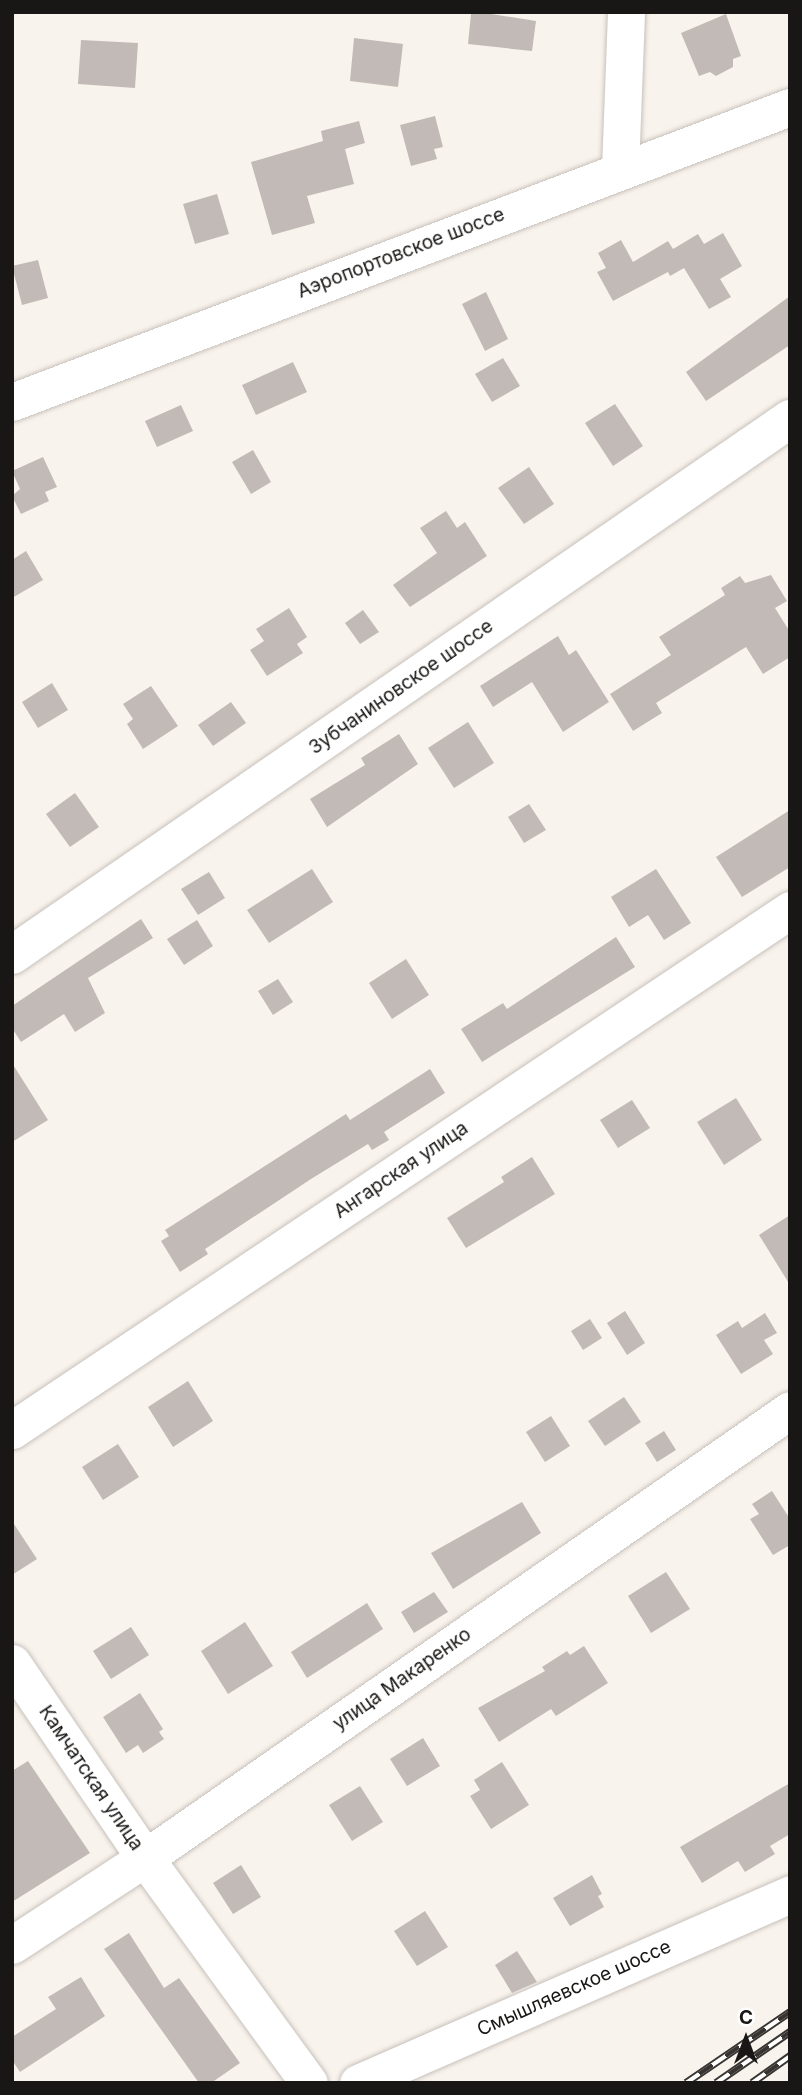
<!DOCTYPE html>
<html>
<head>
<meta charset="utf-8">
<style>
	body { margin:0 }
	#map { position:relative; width:802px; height:2095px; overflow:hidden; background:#f9f3ed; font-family:Inter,sans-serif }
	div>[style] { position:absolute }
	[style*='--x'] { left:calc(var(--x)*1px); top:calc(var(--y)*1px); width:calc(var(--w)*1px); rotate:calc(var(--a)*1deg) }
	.building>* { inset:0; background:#c2bab6 }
	.roads { filter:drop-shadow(0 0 2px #c7c1bb) drop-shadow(0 0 2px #c7c1bb) }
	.minor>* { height:37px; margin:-18.5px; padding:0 18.5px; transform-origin:18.5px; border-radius:18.5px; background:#fff }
	.major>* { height:38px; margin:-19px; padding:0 19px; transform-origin:19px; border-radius:19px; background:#fff }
	.rail>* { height:8px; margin-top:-4px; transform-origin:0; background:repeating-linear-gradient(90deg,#fff 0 16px,#373432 0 32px); box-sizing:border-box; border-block:2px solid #373432 }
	span { translate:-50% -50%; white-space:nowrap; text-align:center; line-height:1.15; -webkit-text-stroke:7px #fff; paint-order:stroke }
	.street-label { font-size:19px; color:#191715 }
	.frame { position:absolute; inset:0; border:14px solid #191715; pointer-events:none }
	.north { position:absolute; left:711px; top:2004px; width:70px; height:70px; -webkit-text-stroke:5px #fff; paint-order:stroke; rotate:0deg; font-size:19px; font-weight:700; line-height:28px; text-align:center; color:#191715 }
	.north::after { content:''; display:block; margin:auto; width:24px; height:32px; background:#191715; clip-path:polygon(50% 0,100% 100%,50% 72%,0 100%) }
</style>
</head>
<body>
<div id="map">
	<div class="building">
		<div style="clip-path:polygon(479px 12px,536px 21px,532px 51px,468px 44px,471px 14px)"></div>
		<div style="clip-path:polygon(726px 14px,741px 56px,733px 59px,733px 67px,716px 76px,710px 72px,699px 76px,681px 33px)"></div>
		<div style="clip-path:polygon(354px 38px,403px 44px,398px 87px,350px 81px)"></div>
		<div style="clip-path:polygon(81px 40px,138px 43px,135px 88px,78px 84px)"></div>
		<div style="clip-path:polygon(435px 116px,443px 147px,434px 149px,437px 159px,411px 166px,400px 125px)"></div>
		<div style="clip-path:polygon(359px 121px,365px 143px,345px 149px,354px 184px,307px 196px,315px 223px,272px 235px,251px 162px,323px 141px,321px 131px)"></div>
		<div style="clip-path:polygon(217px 194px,229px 234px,195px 244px,183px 204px)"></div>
		<div style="clip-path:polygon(723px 233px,742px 266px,720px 279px,731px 297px,709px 309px,684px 268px,670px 276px,668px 272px,613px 301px,597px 272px,606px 268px,598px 253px,621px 240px,633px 262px,668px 241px,673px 249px,698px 234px,704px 244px)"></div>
		<div style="clip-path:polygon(38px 260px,48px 298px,22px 305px,12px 266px)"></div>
		<div style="clip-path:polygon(486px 292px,508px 339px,485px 351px,462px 304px)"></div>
		<div style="clip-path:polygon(790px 296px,790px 345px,706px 401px,686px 372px)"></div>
		<div style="clip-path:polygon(503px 358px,520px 386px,492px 402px,475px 374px)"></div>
		<div style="clip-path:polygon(293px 362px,307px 392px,256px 415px,242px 385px)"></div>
		<div style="clip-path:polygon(615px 404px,643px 446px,613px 466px,585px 423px)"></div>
		<div style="clip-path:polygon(181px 405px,193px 431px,157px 447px,145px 421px)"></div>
		<div style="clip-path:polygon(253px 450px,271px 482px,251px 494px,232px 462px)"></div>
		<div style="clip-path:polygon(43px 457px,57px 487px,45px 492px,49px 501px,21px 514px,12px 496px,20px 489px,12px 471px)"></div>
		<div style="clip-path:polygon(529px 467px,554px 504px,524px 524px,498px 488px)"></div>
		<div style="clip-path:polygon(446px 511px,457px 528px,465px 522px,487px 556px,410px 607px,393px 585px,437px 553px,420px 528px)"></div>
		<div style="clip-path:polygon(26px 551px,43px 580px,12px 598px,12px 560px)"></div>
		<div style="clip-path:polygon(771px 575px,787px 601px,775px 608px,790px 632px,790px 657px,763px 674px,746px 647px,656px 703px,662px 713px,633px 731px,610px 694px,671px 655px,659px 637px,725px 595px,721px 588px,740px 576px,745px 583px)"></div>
		<div style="clip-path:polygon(289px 608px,307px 637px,297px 644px,303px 653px,267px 676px,250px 650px,264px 641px,256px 629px)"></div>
		<div style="clip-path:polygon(363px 610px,379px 632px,360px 644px,345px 623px)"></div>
		<div style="clip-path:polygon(558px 636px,569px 655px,576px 650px,609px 702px,563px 732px,532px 682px,493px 707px,480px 686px)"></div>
		<div style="clip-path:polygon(52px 683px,68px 710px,38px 728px,22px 702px)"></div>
		<div style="clip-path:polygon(151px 686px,178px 726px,143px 749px,127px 724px,133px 719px,123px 704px)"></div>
		<div style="clip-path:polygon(231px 702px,246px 723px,213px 746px,198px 725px)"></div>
		<div style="clip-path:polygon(468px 722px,494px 763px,454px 788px,428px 748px)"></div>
		<div style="clip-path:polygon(399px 734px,418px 764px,327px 827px,310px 799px,365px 765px,361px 758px)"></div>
		<div style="clip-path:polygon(75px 793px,99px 827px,70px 847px,46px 814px)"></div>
		<div style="clip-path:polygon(529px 804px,546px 830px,524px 843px,508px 817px)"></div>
		<div style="clip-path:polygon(790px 810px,790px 867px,742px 897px,716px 857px)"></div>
		<div style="clip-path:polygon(312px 869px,333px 902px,269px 943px,247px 910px)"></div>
		<div style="clip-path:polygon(656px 869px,691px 923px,664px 940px,648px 915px,629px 927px,611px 897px)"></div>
		<div style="clip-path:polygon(209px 872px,225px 898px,198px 915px,181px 889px)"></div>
		<div style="clip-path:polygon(141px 919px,153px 938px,88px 978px,105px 1013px,75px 1032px,64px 1014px,21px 1042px,12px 1028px,12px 1006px)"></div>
		<div style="clip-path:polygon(197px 920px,213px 946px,184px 965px,167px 939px)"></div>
		<div style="clip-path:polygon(616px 937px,635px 967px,482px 1062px,461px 1029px,503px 1003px,507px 1009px)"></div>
		<div style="clip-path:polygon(406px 959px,429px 995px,392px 1019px,369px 983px)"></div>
		<div style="clip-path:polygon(278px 979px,293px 1002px,273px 1015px,258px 991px)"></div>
		<div style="clip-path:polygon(12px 1063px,48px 1120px,12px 1142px)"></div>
		<div style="clip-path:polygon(430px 1069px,445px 1093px,384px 1132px,389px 1140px,372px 1150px,368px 1144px,311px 1179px,205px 1249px,208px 1254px,180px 1272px,161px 1241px,169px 1236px,165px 1230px,346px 1114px,350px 1120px)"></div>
		<div style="clip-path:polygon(736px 1098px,762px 1140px,724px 1165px,697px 1122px)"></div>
		<div style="clip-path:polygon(632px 1100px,650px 1128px,618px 1148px,600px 1120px)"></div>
		<div style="clip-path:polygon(532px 1157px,555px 1194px,466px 1248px,447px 1218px,504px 1182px,501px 1177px)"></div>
		<div style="clip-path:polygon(790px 1215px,790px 1285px,759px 1235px)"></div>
		<div style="clip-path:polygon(625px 1311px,645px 1343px,627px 1355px,607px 1323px)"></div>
		<div style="clip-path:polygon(765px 1313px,777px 1333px,764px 1340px,773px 1354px,741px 1374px,716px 1335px,738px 1321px,742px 1328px)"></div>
		<div style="clip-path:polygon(590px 1319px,602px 1338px,583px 1350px,571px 1331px)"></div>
		<div style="clip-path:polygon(188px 1381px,213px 1421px,173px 1447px,148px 1407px)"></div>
		<div style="clip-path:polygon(624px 1397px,641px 1422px,605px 1446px,588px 1421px)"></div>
		<div style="clip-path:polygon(551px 1416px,570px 1446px,545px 1462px,526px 1432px)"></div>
		<div style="clip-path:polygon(664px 1431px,676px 1450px,657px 1462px,645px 1443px)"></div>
		<div style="clip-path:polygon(118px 1444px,139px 1477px,103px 1500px,82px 1467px)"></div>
		<div style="clip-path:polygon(772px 1491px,790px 1519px,790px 1545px,773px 1555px,750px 1519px,759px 1514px,752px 1504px)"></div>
		<div style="clip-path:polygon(522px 1502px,541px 1533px,453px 1589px,431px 1553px)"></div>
		<div style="clip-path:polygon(12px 1521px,37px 1559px,12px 1575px)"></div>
		<div style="clip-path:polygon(666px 1572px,690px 1609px,651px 1633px,628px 1596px)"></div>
		<div style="clip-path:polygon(434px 1592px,448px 1612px,414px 1633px,401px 1612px)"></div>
		<div style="clip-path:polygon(367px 1603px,383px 1629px,307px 1678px,291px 1652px)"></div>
		<div style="clip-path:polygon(245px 1622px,273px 1666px,228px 1694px,201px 1651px)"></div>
		<div style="clip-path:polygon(131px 1627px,149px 1655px,111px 1679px,93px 1651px)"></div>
		<div style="clip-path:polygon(584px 1646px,608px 1683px,556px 1716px,551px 1709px,499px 1742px,478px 1708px,545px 1671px,542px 1667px,567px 1651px,570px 1655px)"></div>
		<div style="clip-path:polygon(140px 1693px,163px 1729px,159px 1732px,164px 1739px,143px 1753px,138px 1745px,126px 1753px,103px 1717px)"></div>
		<div style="clip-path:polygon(423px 1738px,440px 1766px,407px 1786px,390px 1759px)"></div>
		<div style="clip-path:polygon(28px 1761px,90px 1853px,12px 1902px,12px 1771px)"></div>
		<div style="clip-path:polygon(502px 1762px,529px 1805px,491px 1829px,470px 1796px,480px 1790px,474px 1780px)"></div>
		<div style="clip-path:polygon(790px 1783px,790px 1834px,770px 1846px,775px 1854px,745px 1872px,738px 1861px,702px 1883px,680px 1847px)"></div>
		<div style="clip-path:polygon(360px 1786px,383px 1822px,352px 1841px,329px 1805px)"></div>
		<div style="clip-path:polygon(241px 1865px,261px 1897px,233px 1914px,213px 1883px)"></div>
		<div style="clip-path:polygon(592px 1875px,602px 1894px,598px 1896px,604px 1907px,570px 1926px,553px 1898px)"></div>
		<div style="clip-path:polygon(425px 1911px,448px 1947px,417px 1966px,394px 1931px)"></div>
		<div style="clip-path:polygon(129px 1933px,164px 1988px,179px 1978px,240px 2063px,211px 2083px,199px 2083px,104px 1949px)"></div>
		<div style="clip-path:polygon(517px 1951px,537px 1982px,512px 1993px,495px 1965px)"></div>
		<div style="clip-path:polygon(81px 1977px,105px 2016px,20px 2072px,12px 2060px,12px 2037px,56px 2009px,48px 1997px)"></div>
	</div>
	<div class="roads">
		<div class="minor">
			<div style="--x:620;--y:169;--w:157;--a:-87.8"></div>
			<div style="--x:12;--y:402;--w:832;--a:-20.77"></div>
			<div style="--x:12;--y:1430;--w:936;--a:-33.76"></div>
			<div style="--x:12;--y:1663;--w:236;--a:55.7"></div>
			<div style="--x:145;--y:1858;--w:278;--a:53.9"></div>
			<div style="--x:12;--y:1945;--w:159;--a:-33.2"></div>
			<div style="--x:145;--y:1858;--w:785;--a:-34.78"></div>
			<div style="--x:358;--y:2083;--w:472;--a:-23.6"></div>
		</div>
		<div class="major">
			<div style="--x:12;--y:955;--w:945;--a:-34.56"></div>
		</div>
	</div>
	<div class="rail">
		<div style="--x:686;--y:2083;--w:126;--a:-34.3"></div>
		<div style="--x:716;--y:2083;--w:90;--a:-34.6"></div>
		<div style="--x:752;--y:2083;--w:47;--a:-35.4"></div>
	</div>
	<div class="street-label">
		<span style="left:401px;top:253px;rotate:-21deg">Аэропортовское шоссе</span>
		<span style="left:401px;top:687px;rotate:-35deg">Зубчаниновское шоссе</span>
		<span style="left:401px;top:1170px;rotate:-34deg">Ангарская улица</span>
		<span style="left:402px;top:1679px;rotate:-35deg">улица Макаренко</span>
		<span style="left:91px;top:1778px;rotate:56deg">Камчатская улица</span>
		<span style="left:574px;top:1988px;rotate:-24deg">Смышляевское шоссе</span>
	</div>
	<div class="frame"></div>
	<div class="north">С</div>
</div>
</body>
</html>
